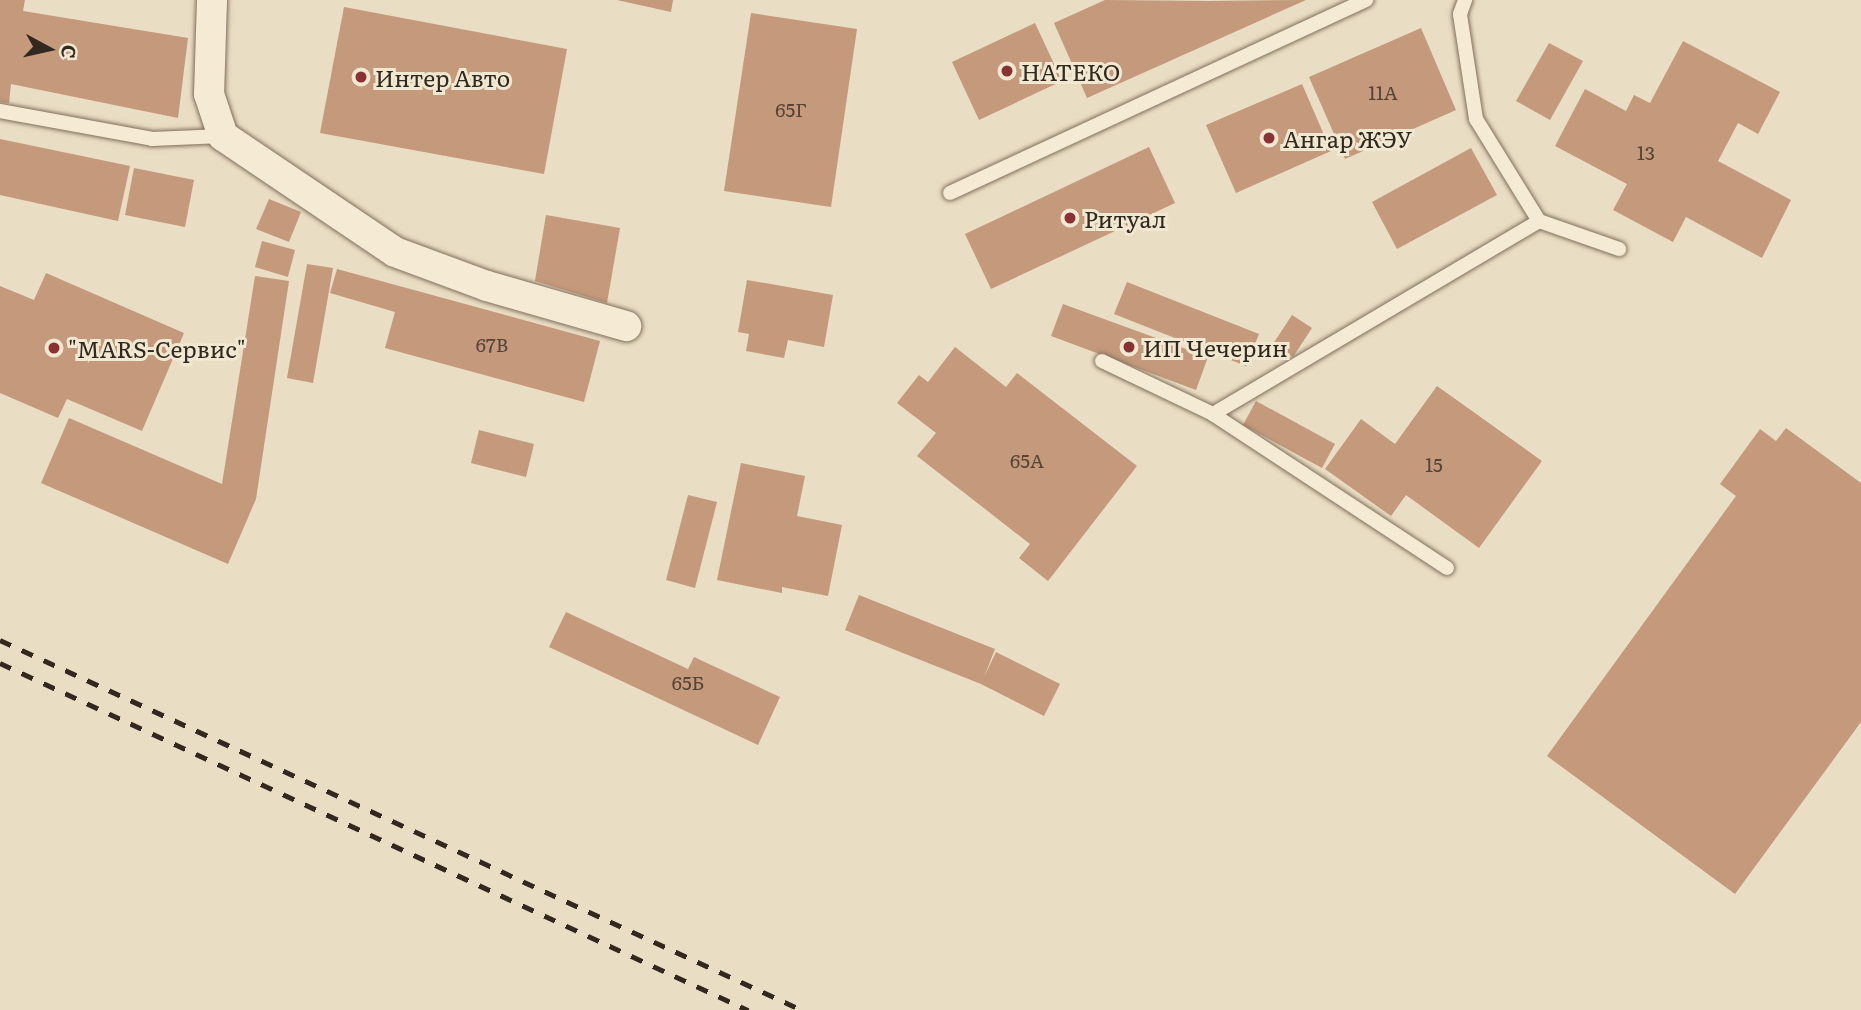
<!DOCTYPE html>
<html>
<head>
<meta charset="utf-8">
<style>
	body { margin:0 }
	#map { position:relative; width:1861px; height:1010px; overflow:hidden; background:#e9ddc3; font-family:Literata,serif }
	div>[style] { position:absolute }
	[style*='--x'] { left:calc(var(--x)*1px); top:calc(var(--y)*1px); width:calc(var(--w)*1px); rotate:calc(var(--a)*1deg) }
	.building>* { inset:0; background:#c4997c }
	.roads { filter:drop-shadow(0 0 2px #816f5c) drop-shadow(0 0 2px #816f5c) }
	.service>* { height:14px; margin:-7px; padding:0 7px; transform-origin:7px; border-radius:7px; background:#f5ebd5 }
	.minor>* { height:30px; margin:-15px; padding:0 15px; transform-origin:15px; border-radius:15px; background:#f5ebd5 }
	.rail>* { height:5px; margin-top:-2.5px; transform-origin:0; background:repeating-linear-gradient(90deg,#33281e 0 12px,transparent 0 24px) }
	.dots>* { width:19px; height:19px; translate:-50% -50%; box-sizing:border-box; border:4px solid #f1e8d2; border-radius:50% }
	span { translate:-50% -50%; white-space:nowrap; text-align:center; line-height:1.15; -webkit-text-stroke:6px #f1e8d2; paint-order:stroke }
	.number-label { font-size:19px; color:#574436 }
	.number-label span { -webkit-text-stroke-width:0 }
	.poi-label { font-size:23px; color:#33281e }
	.left { translate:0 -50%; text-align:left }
	.north { position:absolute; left:14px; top:14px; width:70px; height:70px; -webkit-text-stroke:5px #f1e8d2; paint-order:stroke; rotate:98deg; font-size:19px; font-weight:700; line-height:28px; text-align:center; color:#33281e }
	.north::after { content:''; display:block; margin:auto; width:24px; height:32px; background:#33281e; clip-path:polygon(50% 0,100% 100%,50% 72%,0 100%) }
</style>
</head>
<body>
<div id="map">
	<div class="building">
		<div style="clip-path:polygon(0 0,25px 0,23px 11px,188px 38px,178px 118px,11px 84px,9px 103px,0 102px)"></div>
		<div style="clip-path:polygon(617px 0,673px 0,671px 12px)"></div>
		<div style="clip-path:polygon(1105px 0,1208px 1px,1306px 0,1087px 98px,1054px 23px)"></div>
		<div style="clip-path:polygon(344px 7px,567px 49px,544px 174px,320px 133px)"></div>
		<div style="clip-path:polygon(751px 13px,857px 29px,831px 207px,724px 191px)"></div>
		<div style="clip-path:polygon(1035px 23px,1062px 81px,979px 120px,952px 62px)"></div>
		<div style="clip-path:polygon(1421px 28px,1456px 110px,1345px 159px,1309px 77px)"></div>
		<div style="clip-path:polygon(1683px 41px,1780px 92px,1758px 134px,1738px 123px,1718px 161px,1791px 200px,1762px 258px,1686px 217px,1673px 242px,1613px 210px,1627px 184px,1555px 146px,1585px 89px,1626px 111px,1634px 95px,1650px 103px)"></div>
		<div style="clip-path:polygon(1549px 43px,1583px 61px,1550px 120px,1516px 101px)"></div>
		<div style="clip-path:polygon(1302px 84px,1331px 151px,1236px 193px,1206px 125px)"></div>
		<div style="clip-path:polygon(0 139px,130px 166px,118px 221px,0 195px)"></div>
		<div style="clip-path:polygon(1149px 147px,1175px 203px,991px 289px,965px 234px)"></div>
		<div style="clip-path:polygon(1471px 148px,1497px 195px,1397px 249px,1372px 202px)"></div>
		<div style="clip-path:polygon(134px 168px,194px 180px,185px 227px,125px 215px)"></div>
		<div style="clip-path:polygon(269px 199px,301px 212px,289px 242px,256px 229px)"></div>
		<div style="clip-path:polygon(546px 215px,620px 228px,607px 303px,535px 281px)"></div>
		<div style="clip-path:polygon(262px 241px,295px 250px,288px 277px,255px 267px)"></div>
		<div style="clip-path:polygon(307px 264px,333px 268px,313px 383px,287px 378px)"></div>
		<div style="clip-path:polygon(337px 269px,600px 341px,584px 402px,385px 348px,395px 312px,330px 293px)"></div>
		<div style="clip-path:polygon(46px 273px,184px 333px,142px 431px,67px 399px,58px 418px,0 393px,0 286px,34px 300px)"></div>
		<div style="clip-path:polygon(255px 276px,289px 281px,256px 499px,228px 564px,41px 483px,69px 418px,222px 484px)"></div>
		<div style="clip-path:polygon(747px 280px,833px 295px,824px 347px,788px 340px,784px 358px,746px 351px,749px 334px,738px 332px)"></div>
		<div style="clip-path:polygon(1127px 282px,1259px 334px,1246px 366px,1114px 314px)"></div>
		<div style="clip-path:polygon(1063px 304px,1208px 357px,1196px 390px,1051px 336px)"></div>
		<div style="clip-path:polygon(1292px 315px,1312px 328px,1293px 357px,1273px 344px)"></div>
		<div style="clip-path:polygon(955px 347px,1006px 387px,1017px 373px,1137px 466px,1048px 581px,1019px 558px,1030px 544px,917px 456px,936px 433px,897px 403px,919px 375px,928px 382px)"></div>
		<div style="clip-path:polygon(1437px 386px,1542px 461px,1479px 548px,1406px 495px,1391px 516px,1325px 469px,1361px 419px,1395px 444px)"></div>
		<div style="clip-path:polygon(1256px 401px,1335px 444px,1322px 468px,1243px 425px)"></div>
		<div style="clip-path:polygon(1786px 428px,1861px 483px,1861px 722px,1735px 894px,1547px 756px,1736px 496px,1720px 484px,1760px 429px,1776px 441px)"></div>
		<div style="clip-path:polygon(479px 430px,534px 444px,526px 477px,471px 463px)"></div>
		<div style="clip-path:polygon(741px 463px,805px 476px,797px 516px,842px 525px,828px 596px,782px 587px,782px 593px,717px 580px)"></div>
		<div style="clip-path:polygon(688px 495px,717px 502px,695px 588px,666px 580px)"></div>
		<div style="clip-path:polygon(859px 595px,995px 649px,984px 677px,996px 652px,1060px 684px,1044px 716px,981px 684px,845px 630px)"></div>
		<div style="clip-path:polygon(566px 612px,688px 669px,694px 657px,780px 697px,758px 745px,549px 647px)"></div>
	</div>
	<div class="roads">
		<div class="service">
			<div style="--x:0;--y:111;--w:155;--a:10.4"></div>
			<div style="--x:152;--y:139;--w:71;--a:-2.4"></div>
			<div style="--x:950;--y:193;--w:459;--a:-24.9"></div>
			<div style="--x:1539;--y:221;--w:85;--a:19.3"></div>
			<div style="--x:1102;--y:361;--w:123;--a:25.5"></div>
			<div style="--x:1447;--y:568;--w:280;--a:-146.7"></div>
			<div style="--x:1213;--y:414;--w:379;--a:-30.6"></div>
			<div style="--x:1539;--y:221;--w:120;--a:-121.7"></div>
			<div style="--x:1476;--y:119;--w:106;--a:-98.7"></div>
			<div style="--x:1460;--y:14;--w:15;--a:-70"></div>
		</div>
		<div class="minor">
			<div style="--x:212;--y:0;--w:94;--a:91.8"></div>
			<div style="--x:209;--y:94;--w:44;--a:71.6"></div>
			<div style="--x:223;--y:136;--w:207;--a:34"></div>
			<div style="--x:395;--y:252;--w:98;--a:20.3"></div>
			<div style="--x:487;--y:286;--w:145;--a:16.1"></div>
		</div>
	</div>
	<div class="rail">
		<div style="--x:0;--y:640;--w:883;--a:24.77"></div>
		<div style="--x:0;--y:663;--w:825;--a:24.89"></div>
	</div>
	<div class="dots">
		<div style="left:1007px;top:71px;background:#8a3234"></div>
		<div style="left:361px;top:77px;background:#8a3234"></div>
		<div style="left:1269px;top:138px;background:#8a3234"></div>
		<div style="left:1070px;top:218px;background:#8a3234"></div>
		<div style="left:1129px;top:347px;background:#8a3234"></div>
		<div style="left:54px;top:348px;background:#8a3234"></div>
	</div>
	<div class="number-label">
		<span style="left:1383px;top:93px">11А</span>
		<span style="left:791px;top:110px">65Г</span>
		<span style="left:1646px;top:153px">13</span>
		<span style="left:492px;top:345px">67В</span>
		<span style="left:1027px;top:461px">65А</span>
		<span style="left:1434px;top:465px">15</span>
		<span style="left:688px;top:683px">65Б</span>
	</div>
	<div class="poi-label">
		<span class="left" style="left:1021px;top:71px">НАТЕКО</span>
		<span class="left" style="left:375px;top:77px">Интер Авто</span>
		<span class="left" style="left:1283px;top:138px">Ангар ЖЭУ</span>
		<span class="left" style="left:1084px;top:218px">Ритуал</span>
		<span class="left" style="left:1143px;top:347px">ИП Чечерин</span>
		<span class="left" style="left:68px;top:348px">"MARS-Сервис"</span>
	</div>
	<div class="north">С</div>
</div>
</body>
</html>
